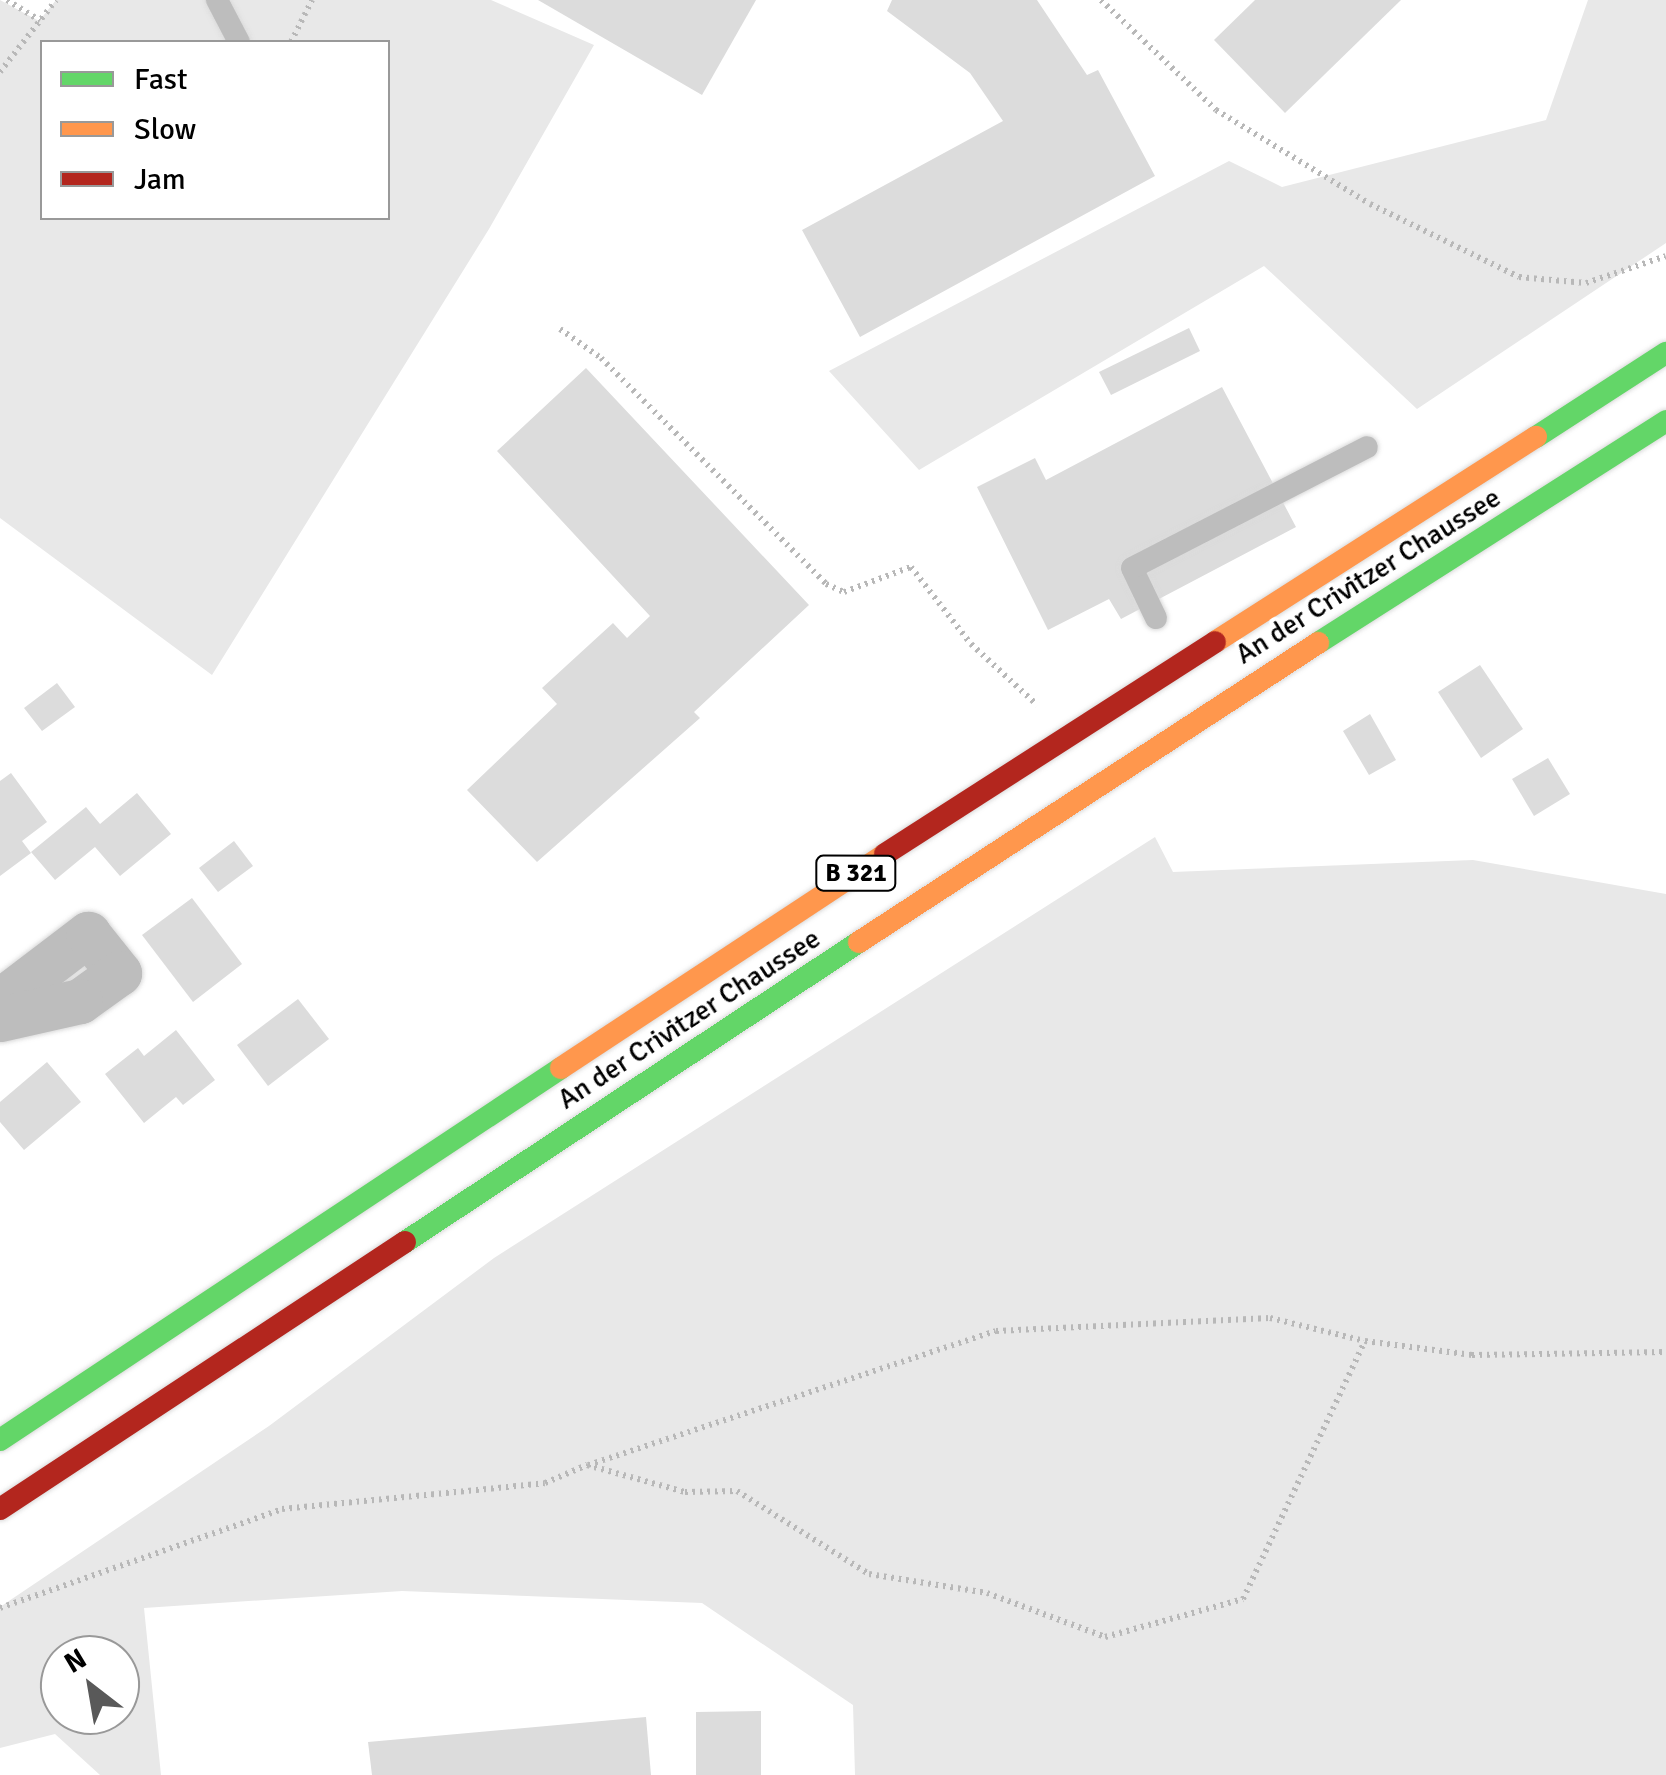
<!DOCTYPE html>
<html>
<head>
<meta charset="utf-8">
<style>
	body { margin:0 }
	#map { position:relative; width:1666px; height:1775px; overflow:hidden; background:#fff; font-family:Signika,sans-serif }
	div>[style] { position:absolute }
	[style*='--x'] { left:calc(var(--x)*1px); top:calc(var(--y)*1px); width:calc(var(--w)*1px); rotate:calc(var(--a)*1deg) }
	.green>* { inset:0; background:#e8e8e8 }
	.building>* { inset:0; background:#dcdcdc }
	.path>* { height:6px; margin-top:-3px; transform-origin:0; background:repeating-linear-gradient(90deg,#b8b8b8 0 2.5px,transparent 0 7.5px) }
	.roads { filter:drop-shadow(0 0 2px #dbdbdb) drop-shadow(0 0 2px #dbdbdb) }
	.lane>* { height:22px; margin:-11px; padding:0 11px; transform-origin:11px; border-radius:11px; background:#bdbdbd }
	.street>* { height:45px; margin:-22.5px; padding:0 22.5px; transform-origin:22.5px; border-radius:22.5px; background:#bdbdbd }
	.fast>* { height:22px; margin:-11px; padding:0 11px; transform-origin:11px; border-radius:11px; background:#63d668 }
	.slow>* { height:22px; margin:-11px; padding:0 11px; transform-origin:11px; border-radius:11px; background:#ff974d }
	.jam>* { height:22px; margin:-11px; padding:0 11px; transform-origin:11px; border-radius:11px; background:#b3261e }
	span { translate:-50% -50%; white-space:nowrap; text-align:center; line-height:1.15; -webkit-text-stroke:8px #fff; paint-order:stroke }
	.shield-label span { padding:2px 8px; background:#fff; border:2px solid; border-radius:8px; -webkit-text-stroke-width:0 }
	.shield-label { font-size:25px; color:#000; font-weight:700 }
	.street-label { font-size:28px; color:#000 }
	.legend { position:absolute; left:40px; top:40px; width:350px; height:180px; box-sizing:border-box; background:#fff; border:2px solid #999; margin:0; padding:12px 18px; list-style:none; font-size:30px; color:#000 }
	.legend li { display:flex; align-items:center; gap:20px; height:50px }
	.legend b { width:50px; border:2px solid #999 }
	.north { position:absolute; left:40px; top:1635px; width:100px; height:100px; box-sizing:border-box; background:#fff; border:2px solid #999; border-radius:50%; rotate:329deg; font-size:28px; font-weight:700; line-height:40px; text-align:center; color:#000 }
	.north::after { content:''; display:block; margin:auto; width:35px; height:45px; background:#595959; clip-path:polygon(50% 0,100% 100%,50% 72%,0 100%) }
</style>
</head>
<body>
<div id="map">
	<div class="green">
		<div style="clip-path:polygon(evenodd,0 0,39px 21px,56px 0,491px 0,594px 45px,489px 229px,212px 675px,0 518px,0 0,42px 42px,388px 42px,388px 218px,42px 218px,42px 42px)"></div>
		<div style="clip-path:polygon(1588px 0,1666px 0,1666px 243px,1417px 409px,1264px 266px,919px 470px,829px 371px,1229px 161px,1282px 187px,1546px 120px)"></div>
		<div style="clip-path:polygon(evenodd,1155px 837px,1173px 872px,1473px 860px,1666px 894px,1666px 1775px,855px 1775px,853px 1705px,702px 1603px,402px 1591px,144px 1608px,161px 1775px,100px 1775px,55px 1734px,0 1748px,0 1607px,269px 1426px,494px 1258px,1155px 837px,60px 1655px,120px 1655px,120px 1715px,60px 1715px,60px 1655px)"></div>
	</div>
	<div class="building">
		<div style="clip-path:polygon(538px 0,756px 0,702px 95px)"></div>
		<div style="clip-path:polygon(892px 0,1037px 0,1087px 75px,1098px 70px,1155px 176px,860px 337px,802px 230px,1003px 121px,970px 73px,887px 11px)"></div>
		<div style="clip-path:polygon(1255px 0,1401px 0,1285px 113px,1214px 40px)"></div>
		<div style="clip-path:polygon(1189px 328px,1200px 351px,1111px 395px,1099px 372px)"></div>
		<div style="clip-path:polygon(586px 368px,809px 605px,694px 712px,700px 718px,537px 862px,467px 790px,557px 704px,542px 688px,613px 623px,627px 638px,650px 616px,497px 451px)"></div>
		<div style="clip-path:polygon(1222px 387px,1296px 527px,1121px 619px,1109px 599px,1048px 630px,977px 487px,1035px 458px,1046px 480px)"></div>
		<div style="clip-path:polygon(1480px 665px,1523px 729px,1481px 758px,1438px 692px)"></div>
		<div style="clip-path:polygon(57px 683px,75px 707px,42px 731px,24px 708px)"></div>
		<div style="clip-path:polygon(1370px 714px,1396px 760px,1369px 775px,1343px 731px)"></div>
		<div style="clip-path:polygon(1548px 758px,1570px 794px,1534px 816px,1512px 779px)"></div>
		<div style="clip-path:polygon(11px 773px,47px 822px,22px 841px,31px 853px,0 876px,0 781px)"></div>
		<div style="clip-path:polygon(137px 793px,171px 834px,120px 876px,95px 847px,55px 880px,31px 852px,86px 807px,100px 824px)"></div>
		<div style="clip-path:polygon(234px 841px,253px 866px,218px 892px,199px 868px)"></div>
		<div style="clip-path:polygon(192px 898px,242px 964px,193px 1002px,142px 935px)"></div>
		<div style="clip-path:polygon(298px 999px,329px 1039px,268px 1086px,237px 1045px)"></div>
		<div style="clip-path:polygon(176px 1030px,215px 1080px,183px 1105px,176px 1097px,144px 1123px,105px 1074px,138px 1048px,144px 1056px)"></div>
		<div style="clip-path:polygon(47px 1062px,81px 1102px,24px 1150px,0 1122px,0 1102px)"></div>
		<div style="clip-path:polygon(761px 1711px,761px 1775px,696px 1775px,696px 1712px)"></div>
		<div style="clip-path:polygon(646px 1717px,651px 1775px,372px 1775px,368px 1742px)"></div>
	</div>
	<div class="path">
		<div style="--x:7;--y:0;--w:39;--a:32"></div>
		<div style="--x:1101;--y:0;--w:159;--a:43.7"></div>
		<div style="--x:1216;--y:110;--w:180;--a:31.4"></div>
		<div style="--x:1370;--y:204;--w:166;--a:26.1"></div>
		<div style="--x:1519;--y:277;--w:67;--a:5.1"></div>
		<div style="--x:1586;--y:283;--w:84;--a:-18.6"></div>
		<div style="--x:291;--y:42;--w:47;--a:-63.4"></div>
		<div style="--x:0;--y:72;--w:91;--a:-52.1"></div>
		<div style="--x:560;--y:329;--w:50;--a:35.3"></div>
		<div style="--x:601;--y:358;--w:319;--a:45.1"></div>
		<div style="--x:826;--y:584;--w:20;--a:24"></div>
		<div style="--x:844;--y:592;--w:72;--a:-20.5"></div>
		<div style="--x:911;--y:567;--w:98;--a:52.1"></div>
		<div style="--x:971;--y:644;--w:90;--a:42.7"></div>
		<div style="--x:588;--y:1465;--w:429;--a:-18.2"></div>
		<div style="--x:996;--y:1331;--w:274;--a:-2.7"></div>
		<div style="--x:1270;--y:1318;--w:98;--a:13.6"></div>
		<div style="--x:0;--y:1608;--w:299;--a:-19.3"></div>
		<div style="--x:282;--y:1509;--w:264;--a:-5.6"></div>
		<div style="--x:545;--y:1483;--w:46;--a:-23.2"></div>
		<div style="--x:587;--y:1465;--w:102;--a:15.4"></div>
		<div style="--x:685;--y:1492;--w:52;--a:-1.1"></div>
		<div style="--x:737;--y:1491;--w:156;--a:32.2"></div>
		<div style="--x:869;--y:1574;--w:120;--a:9.1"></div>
		<div style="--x:987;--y:1593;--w:126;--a:20.4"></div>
		<div style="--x:1105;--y:1637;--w:143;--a:-15.4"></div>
		<div style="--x:1243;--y:1599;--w:285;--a:-64.7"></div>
		<div style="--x:1365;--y:1341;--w:108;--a:7.5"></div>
		<div style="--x:1472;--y:1355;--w:194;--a:-0.9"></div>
	</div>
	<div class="roads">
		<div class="lane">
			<div style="--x:217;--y:0;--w:47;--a:62.4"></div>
			<div style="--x:1156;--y:618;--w:55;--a:-115.6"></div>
			<div style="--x:1132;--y:568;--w:264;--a:-27.2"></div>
		</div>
		<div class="street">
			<div style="--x:0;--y:1001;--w:111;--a:-37.3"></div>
			<div style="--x:88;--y:934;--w:50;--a:51.5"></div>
			<div style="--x:119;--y:973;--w:48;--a:144.3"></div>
			<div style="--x:80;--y:1001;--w:82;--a:167.3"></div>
		</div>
		<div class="fast">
			<div style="--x:1536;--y:437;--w:155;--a:-32.9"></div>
			<div style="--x:1318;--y:643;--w:413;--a:-32.5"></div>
			<div style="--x:405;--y:1242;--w:544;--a:-33.46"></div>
			<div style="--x:0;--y:1440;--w:673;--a:-33.55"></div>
		</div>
		<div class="slow">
			<div style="--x:1215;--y:642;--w:381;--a:-32.6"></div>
			<div style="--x:859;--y:942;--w:548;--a:-33.08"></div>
			<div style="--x:561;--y:1068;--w:388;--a:-33.4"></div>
		</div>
		<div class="jam">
			<div style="--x:885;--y:854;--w:392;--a:-32.7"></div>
			<div style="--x:0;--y:1509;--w:485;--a:-33.4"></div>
		</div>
	</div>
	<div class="shield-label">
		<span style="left:856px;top:873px">B 321</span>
	</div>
	<div class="street-label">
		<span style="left:1368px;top:576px;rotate:-32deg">An der Crivitzer Chaussee</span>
		<span style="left:689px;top:1019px;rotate:-33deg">An der Crivitzer Chaussee</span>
	</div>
	<ul class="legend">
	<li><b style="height:12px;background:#63d668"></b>Fast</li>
	<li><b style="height:12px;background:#ff974d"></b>Slow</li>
	<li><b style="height:12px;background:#b3261e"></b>Jam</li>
	</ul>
	<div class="north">N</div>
</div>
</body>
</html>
